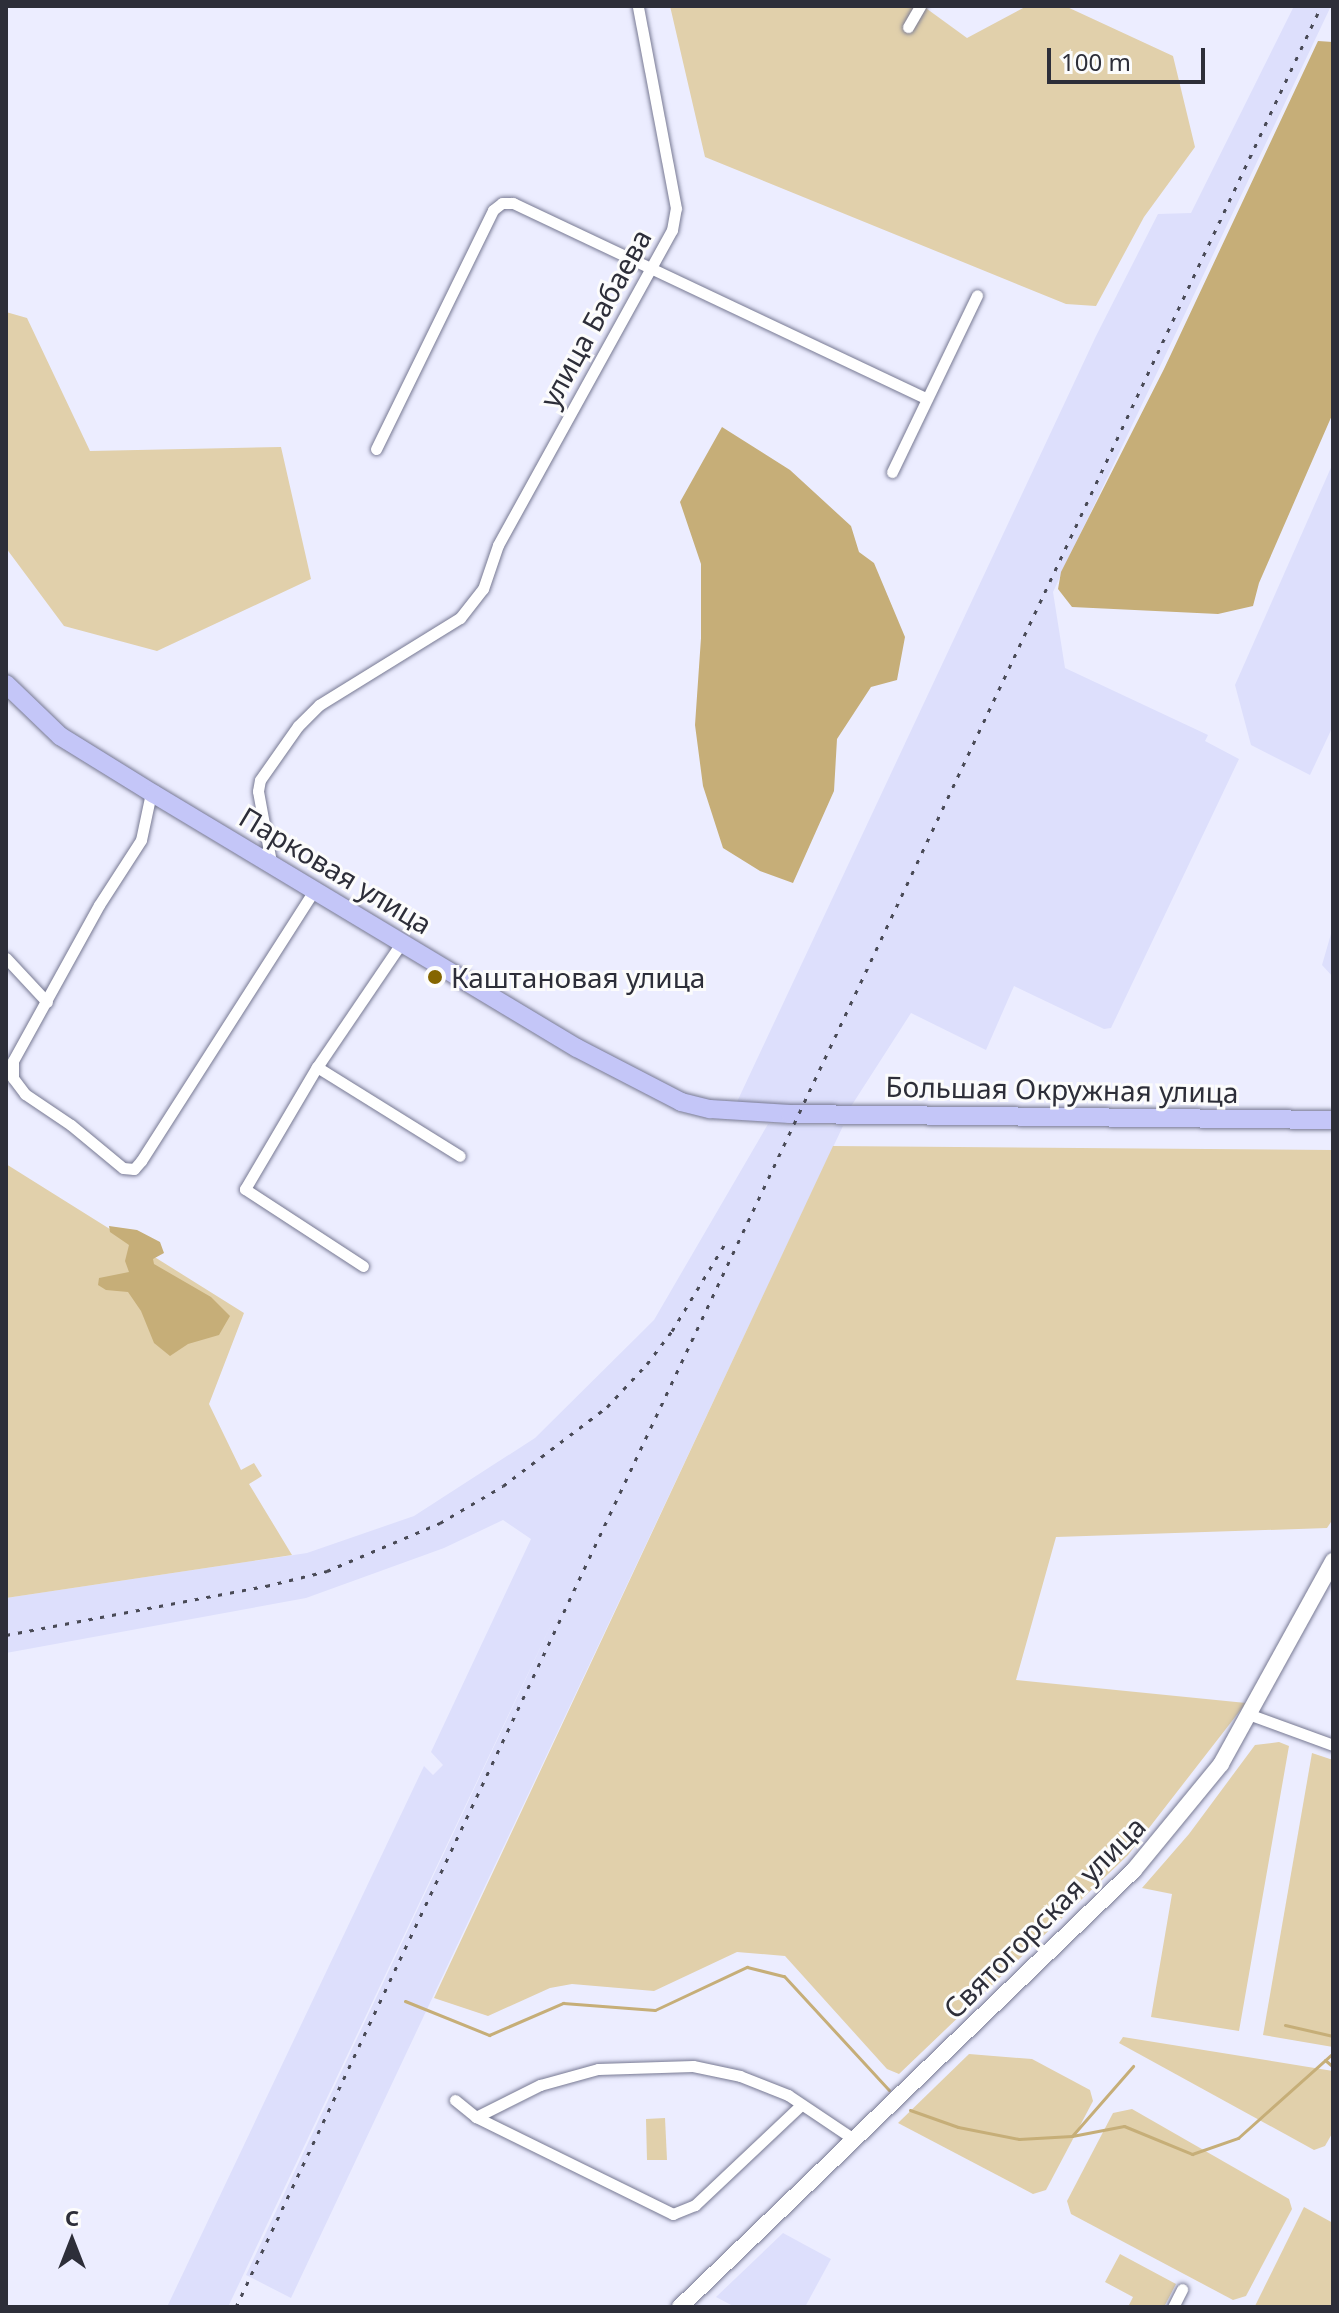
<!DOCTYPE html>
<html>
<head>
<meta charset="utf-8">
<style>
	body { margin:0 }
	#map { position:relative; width:1339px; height:2313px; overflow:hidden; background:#ecedff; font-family:"Noto Sans",sans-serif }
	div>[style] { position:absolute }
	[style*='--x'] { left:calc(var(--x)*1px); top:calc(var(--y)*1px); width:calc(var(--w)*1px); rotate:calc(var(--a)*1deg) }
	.built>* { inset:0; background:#dddffc }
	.green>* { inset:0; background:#e1d0ab }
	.water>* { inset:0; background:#c6ae78 }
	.stream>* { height:3px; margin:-1.5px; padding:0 1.5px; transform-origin:1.5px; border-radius:1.5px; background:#c6ae78 }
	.roads { filter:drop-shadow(0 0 2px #777993) drop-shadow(0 0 2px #777993) }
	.street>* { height:11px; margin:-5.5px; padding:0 5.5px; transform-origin:5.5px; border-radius:5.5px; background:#fff }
	.secondary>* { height:16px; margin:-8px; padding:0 8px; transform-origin:8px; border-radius:8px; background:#fff }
	.primary>* { height:18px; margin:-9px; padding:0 9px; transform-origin:9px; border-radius:9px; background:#c4c6f8 }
	.rail>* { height:3px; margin-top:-1.5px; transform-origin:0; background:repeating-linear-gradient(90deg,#494a56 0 4px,transparent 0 12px) }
	.dots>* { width:22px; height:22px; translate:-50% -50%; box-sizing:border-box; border:4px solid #fcfcfc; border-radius:50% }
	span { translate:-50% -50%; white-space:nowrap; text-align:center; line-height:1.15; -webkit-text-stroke:6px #fcfcfc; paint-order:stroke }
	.street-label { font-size:28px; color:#2d2e39 }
	.poi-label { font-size:28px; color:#2d2e39 }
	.left { translate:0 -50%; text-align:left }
	.frame { position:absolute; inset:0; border:8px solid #2d2e39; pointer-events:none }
	.north { position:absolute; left:32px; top:2201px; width:80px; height:80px; -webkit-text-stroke:6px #fcfcfc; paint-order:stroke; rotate:0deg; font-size:22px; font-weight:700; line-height:32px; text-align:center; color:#2d2e39 }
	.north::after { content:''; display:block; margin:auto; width:28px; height:36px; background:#2d2e39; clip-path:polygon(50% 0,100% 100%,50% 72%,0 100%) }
	.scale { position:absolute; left:1047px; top:48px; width:158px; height:36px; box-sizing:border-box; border:4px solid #2d2e39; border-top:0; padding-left:10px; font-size:24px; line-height:28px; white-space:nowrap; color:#2d2e39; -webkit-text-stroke:6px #fcfcfc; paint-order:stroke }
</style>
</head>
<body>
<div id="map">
	<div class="built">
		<div style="clip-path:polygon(1294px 6px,1331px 6px,1053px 592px,1065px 668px,1208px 735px,1205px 741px,1239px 759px,1111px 1028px,1104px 1029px,1014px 986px,986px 1050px,911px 1013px,850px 1108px,736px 1104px,1096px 336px,1158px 214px,1191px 213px)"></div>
		<div style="clip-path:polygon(1333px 463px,1333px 726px,1310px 775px,1251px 745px,1235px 685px)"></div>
		<div style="clip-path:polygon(1333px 927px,1333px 977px,1322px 965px)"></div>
		<div style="clip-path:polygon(768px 1124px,843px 1126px,291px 2298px,246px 2275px,559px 1608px,228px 2307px,167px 2307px,424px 1766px,433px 1775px,443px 1765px,431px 1752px,531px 1539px,503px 1520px,444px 1548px,306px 1598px,6px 1653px,6px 1598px,307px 1553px,414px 1516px,535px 1438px,654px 1320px)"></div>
		<div style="clip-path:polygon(783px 2233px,831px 2259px,805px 2307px,735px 2307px,716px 2297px)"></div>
	</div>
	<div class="green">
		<div style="clip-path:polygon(670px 6px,923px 6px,967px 38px,1027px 6px,1065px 6px,1173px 56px,1195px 147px,1144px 217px,1096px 306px,1066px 304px,705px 157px)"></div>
		<div style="clip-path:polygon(6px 312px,27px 318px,90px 451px,281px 447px,311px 579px,157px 651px,64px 626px,6px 548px)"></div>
		<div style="clip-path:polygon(833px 1146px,1333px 1150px,1333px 1519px,1327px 1528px,1056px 1537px,1016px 1680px,1246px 1703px,1128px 1855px,899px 2074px,887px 2069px,785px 1956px,737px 1952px,654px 1991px,572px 1984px,550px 1988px,488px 2016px,434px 1998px)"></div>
		<div style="clip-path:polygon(6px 1164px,244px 1313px,209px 1404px,241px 1470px,254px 1463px,262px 1476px,249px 1484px,292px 1555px,6px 1598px)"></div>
		<div style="clip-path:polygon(1279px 1742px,1289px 1746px,1239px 2031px,1151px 2017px,1172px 1894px,1142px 1888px,1189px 1834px,1255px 1745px)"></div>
		<div style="clip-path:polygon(1312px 1753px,1333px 1760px,1333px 2047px,1263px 2035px)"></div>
		<div style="clip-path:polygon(1123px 2037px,1333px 2071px,1333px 2132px,1325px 2146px,1314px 2150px,1119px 2043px)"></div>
		<div style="clip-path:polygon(969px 2054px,1032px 2059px,1090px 2090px,1093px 2101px,1046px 2190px,1033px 2194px,898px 2123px)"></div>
		<div style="clip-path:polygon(1132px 2109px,1289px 2199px,1292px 2209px,1246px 2296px,1233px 2300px,1071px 2214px,1067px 2201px,1113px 2113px)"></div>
		<div style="clip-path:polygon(665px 2118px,667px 2160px,647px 2160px,646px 2119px)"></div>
		<div style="clip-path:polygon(1304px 2207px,1333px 2223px,1333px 2307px,1257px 2307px,1255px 2306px)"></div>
		<div style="clip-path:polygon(1120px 2254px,1176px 2284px,1164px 2307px,1128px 2307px,1133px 2297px,1105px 2282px)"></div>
	</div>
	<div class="water">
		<div style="clip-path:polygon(1318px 41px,1333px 42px,1333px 413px,1259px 583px,1253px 606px,1218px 614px,1072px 607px,1058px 589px,1061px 572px,1164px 369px)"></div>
		<div style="clip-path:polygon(722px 427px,790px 470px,851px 526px,859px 552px,874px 563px,905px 637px,897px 680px,871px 687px,837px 739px,834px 791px,793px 883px,760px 871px,723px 848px,703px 786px,695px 725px,701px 638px,701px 564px,680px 502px)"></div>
		<div style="clip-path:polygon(109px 1226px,137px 1230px,160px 1242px,164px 1253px,153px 1259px,154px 1264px,211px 1297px,230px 1316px,219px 1335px,188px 1344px,170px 1356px,154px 1343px,141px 1311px,128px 1292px,106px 1290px,98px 1285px,99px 1278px,129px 1272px,125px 1261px,129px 1245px,110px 1232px)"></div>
	</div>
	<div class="stream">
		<div style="--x:405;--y:2001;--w:91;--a:22"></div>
		<div style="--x:489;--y:2035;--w:81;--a:-23.4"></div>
		<div style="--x:563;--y:2003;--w:92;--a:4.4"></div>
		<div style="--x:655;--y:2010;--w:102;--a:-25.1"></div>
		<div style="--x:747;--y:1967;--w:38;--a:14"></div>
		<div style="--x:784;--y:1976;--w:155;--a:47.4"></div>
		<div style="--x:1285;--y:2025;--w:49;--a:12.9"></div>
		<div style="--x:1325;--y:2060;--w:11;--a:41"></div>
		<div style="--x:910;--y:2110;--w:51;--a:19.5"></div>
		<div style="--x:958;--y:2127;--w:62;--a:11.1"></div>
		<div style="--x:1019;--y:2139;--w:53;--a:-3.2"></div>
		<div style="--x:1072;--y:2136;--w:53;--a:-10.9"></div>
		<div style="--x:1124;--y:2126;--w:74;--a:22.4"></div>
		<div style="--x:1192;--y:2154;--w:49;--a:-19.2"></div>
		<div style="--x:1238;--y:2138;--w:127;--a:-41.8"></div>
		<div style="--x:1072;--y:2136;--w:93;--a:-48.9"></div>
	</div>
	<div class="roads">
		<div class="street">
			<div style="--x:908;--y:27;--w:24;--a:-60"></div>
			<div style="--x:376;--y:449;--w:266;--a:-63.9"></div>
			<div style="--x:493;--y:210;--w:11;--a:-38"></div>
			<div style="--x:502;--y:203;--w:11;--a:0"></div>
			<div style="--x:513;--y:203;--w:457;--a:25.3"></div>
			<div style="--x:892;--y:472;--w:196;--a:-64.3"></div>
			<div style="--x:151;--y:793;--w:48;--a:102"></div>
			<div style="--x:141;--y:840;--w:77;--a:122.9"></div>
			<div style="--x:99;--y:905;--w:178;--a:118.9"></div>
			<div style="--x:13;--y:1061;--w:17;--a:90"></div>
			<div style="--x:13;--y:1078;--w:20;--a:53"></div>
			<div style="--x:25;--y:1094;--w:55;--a:34"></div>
			<div style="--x:71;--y:1125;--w:67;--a:39.6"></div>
			<div style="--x:123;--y:1168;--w:11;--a:5"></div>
			<div style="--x:134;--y:1169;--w:11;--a:-49"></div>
			<div style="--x:141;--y:1161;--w:323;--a:-57.4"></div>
			<div style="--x:271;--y:862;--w:72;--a:-100.4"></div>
			<div style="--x:258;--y:791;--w:11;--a:-80"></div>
			<div style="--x:260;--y:780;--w:66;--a:-54.9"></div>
			<div style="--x:298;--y:726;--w:30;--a:-45"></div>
			<div style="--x:319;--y:705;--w:166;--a:-31.7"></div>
			<div style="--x:460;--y:618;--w:37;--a:-52"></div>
			<div style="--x:483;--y:589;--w:46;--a:-71.2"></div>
			<div style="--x:498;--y:545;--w:360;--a:-61.1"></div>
			<div style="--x:672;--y:230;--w:22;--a:-80"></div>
			<div style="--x:676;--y:208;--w:206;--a:-100.7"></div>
			<div style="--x:6;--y:958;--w:60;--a:47"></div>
			<div style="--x:317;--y:1067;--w:168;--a:31.9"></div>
			<div style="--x:363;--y:1266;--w:141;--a:-146.9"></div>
			<div style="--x:245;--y:1189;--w:142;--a:-59.5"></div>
			<div style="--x:317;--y:1067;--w:151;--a:-55.8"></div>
			<div style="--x:1251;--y:1715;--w:87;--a:20.1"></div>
			<div style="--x:455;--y:2100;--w:27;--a:39"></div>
			<div style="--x:801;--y:2105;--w:146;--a:136.7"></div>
			<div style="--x:695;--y:2205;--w:24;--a:158"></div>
			<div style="--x:673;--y:2214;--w:220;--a:-153.8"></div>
			<div style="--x:476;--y:2117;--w:72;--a:-26.6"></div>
			<div style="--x:540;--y:2085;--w:60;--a:-15.4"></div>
			<div style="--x:598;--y:2069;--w:95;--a:-1.8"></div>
			<div style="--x:693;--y:2066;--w:48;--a:12"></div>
			<div style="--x:740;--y:2076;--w:52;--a:21.6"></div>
			<div style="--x:788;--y:2095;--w:81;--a:33.9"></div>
			<div style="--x:1173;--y:2307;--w:20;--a:-63"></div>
		</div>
		<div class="secondary">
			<div style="--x:680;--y:2307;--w:630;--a:-43.91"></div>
			<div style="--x:1134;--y:1870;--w:137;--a:-50.6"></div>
			<div style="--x:1221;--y:1764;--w:232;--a:-61.1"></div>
		</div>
		<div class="primary">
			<div style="--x:6;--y:684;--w:75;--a:43.9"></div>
			<div style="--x:60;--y:736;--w:110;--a:31.7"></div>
			<div style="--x:154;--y:794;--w:493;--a:31"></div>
			<div style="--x:577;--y:1048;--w:117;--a:27.4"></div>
			<div style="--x:681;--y:1102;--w:30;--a:14"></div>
			<div style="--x:710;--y:1109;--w:80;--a:3.6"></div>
			<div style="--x:790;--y:1114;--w:543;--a:0.63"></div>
		</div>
	</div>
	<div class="rail">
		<div style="--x:6;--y:1635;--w:265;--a:-10.7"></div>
		<div style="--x:266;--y:1586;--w:63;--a:-13.8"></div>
		<div style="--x:327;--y:1571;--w:123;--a:-23"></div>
		<div style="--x:440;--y:1523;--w:73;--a:-30.4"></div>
		<div style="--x:503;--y:1486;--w:131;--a:-37.2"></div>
		<div style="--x:607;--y:1407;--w:59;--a:-47.1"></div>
		<div style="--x:647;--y:1364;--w:41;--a:-52.9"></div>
		<div style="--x:672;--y:1331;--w:102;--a:-58.7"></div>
		<div style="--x:236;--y:2307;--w:2544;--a:-64.75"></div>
	</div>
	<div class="dots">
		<div style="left:435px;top:977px;background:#856500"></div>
	</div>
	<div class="street-label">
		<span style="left:595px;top:318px;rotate:-61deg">улица Бабаева</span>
		<span style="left:336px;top:870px;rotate:31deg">Парковая улица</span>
		<span style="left:1062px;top:1089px;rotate:1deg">Большая Окружная улица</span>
		<span style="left:1044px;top:1917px;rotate:-45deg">Святогорская улица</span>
	</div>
	<div class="poi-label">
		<span class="left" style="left:451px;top:977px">Каштановая улица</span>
	</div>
	<div class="frame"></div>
	<div class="north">С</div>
	<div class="scale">100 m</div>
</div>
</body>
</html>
